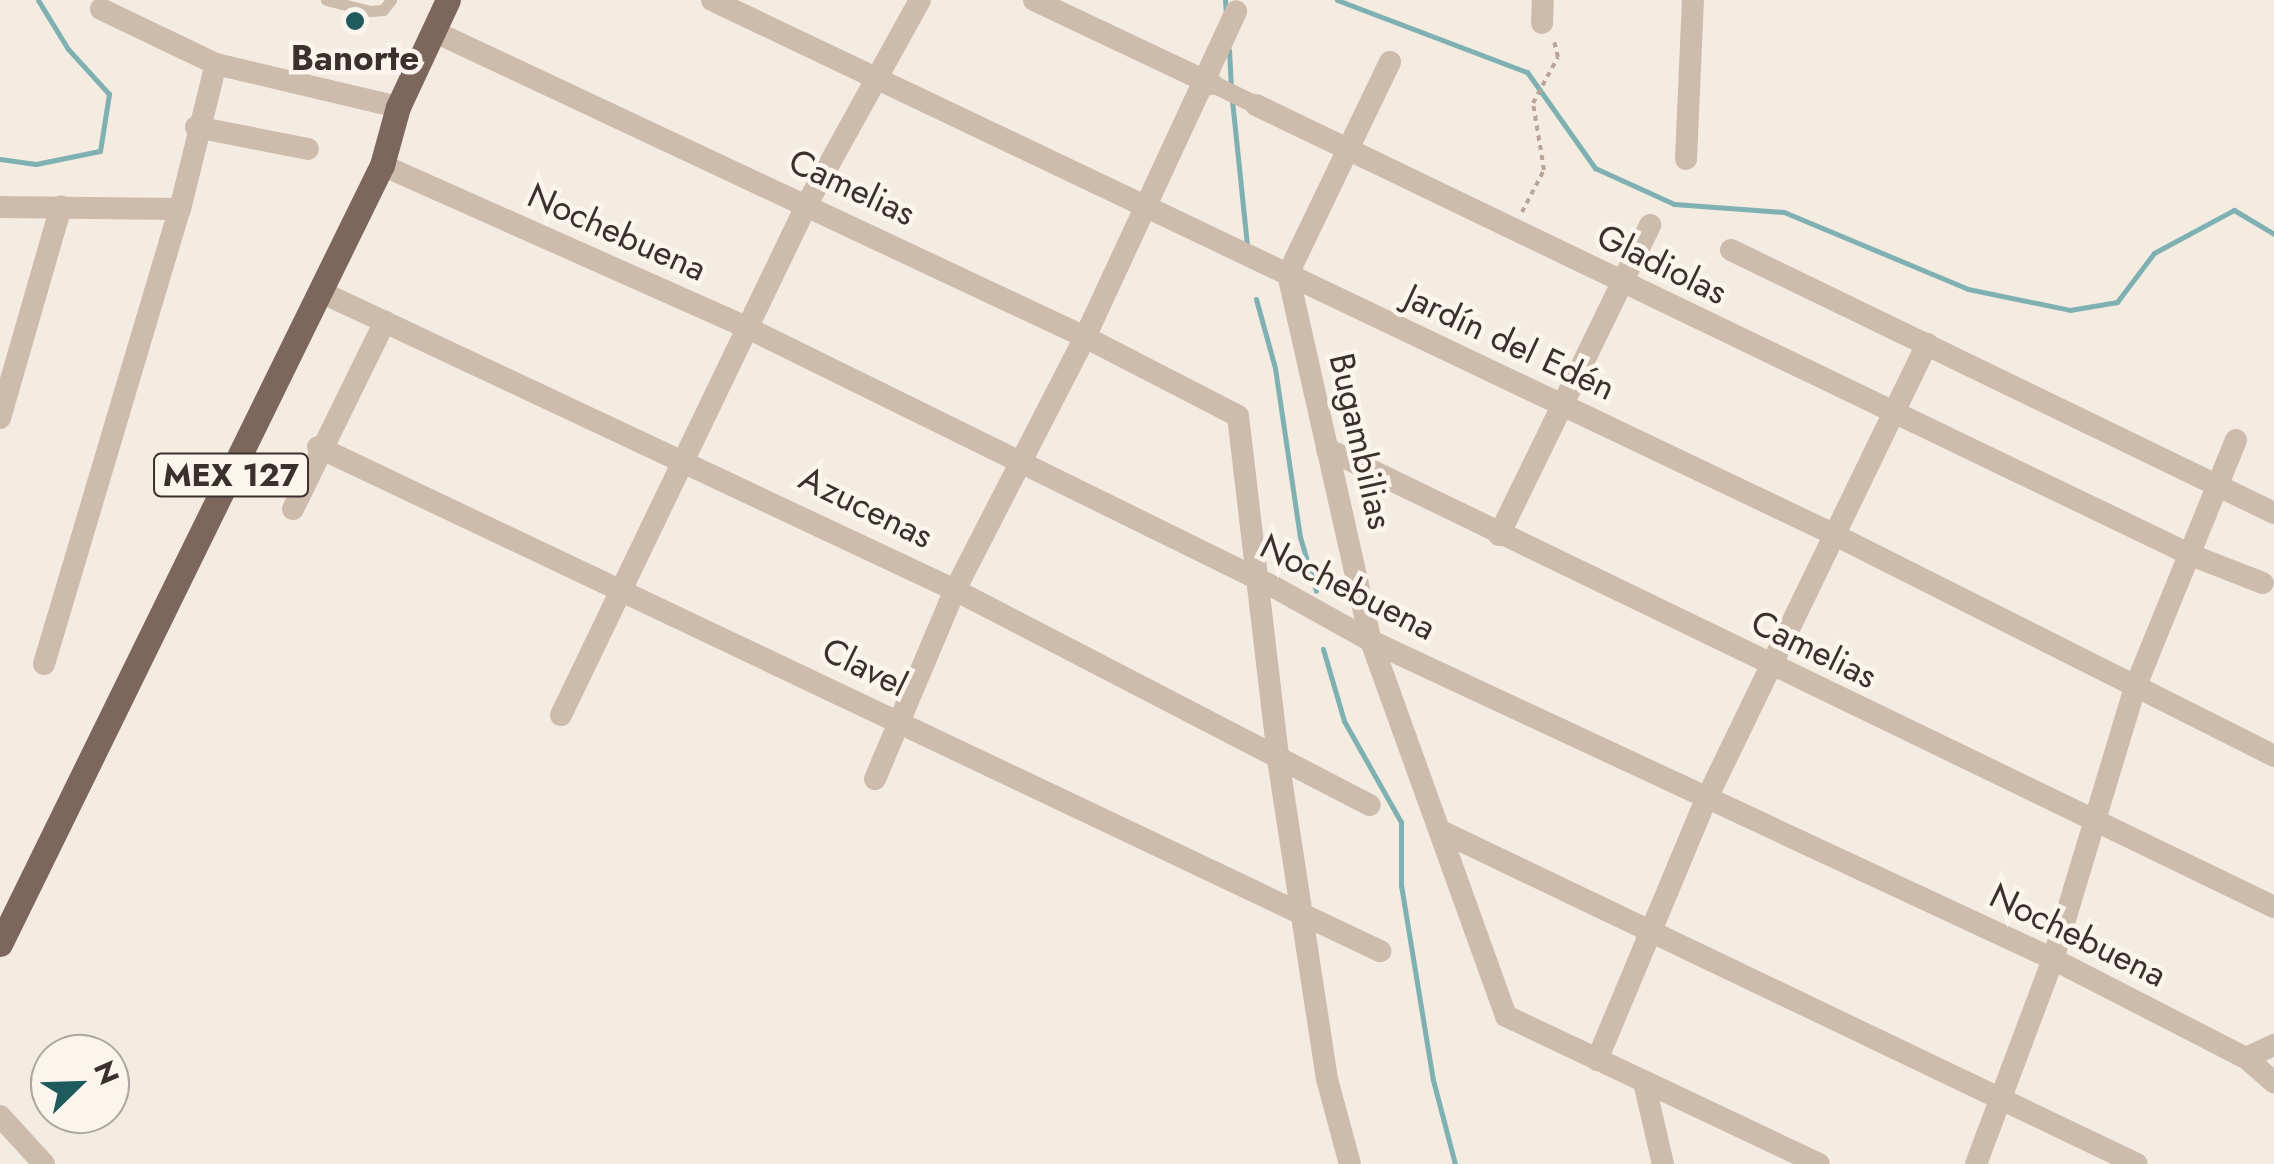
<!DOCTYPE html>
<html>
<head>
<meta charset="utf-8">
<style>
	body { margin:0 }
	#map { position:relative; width:2274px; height:1164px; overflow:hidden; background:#f4ebe1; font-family:Jost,sans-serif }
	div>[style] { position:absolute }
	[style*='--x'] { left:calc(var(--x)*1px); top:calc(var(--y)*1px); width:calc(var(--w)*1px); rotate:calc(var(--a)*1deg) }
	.stream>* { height:5px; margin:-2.5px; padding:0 2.5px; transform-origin:2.5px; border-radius:2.5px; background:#7fb0b2 }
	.path>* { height:4px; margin-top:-2px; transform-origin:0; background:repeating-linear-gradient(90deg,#b9a596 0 5px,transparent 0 10px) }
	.service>* { height:11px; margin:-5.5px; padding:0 5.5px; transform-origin:5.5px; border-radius:5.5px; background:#cdbbac }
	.pedestrian>* { height:18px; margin:-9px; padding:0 9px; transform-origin:9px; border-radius:9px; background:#cdbbac }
	.minor>* { height:22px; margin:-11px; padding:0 11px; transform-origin:11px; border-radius:11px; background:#cdbbac }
	.primary>* { height:25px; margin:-12.5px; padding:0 12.5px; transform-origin:12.5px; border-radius:12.5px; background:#7d675c }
	.dots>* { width:28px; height:28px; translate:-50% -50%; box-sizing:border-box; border:5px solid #fbf5ee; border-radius:50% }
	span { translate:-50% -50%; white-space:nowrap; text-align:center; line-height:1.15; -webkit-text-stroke:9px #fbf5ee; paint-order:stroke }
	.shield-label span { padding:2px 8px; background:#fbf5ee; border:2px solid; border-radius:8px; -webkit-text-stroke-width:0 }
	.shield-label { font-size:32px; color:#3b302b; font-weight:700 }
	.poi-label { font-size:35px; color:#3b302b; font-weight:700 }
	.street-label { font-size:35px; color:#3b302b }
	.north { position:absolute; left:30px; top:1034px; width:100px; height:100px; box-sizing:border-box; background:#fbf5ee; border:2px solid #aea6a0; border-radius:50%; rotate:67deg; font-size:28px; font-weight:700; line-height:40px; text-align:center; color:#3b302b }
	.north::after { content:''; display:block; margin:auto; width:35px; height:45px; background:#1f5a5e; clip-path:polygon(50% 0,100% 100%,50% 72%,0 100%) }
</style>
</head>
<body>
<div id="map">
	<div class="stream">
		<div style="--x:1225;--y:0;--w:14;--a:86"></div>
		<div style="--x:1337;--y:0;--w:203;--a:20.8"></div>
		<div style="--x:1527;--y:72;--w:118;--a:54.7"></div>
		<div style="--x:1595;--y:168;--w:87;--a:24.5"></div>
		<div style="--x:1674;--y:204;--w:110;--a:4.2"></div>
		<div style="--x:1784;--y:212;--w:199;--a:22.7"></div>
		<div style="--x:1968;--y:289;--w:104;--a:11.6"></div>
		<div style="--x:2070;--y:310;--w:48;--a:-9.7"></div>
		<div style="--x:2117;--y:302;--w:61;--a:-52.9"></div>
		<div style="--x:2154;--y:253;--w:91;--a:-28.3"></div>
		<div style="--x:2234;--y:210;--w:47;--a:31"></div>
		<div style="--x:1229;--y:50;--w:39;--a:87"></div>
		<div style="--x:1232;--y:100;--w:147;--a:84.1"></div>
		<div style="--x:0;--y:159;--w:36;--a:8"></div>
		<div style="--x:36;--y:164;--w:65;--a:-11.5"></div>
		<div style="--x:100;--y:151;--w:58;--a:-81"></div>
		<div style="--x:109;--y:94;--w:61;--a:-132.3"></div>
		<div style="--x:68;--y:49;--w:57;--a:-121.5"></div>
		<div style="--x:1256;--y:299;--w:72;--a:74.6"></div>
		<div style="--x:1275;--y:368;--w:171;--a:81.6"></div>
		<div style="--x:1300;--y:537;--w:56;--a:73.5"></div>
		<div style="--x:1323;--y:649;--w:75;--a:73.7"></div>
		<div style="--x:1344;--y:721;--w:116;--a:60.6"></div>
		<div style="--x:1401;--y:822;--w:63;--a:90"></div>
		<div style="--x:1401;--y:885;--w:198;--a:80.7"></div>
		<div style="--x:1433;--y:1080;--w:87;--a:75.3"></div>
	</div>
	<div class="path">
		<div style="--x:1522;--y:212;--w:47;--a:-62.4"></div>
		<div style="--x:1544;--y:170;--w:68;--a:-99.3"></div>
		<div style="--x:1533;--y:103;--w:52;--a:-61.5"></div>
		<div style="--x:1558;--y:57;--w:16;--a:-104"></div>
	</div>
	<div class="service">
		<div style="--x:326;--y:0;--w:45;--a:14"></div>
		<div style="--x:370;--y:11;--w:13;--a:-4"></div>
		<div style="--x:383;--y:10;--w:13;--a:-51"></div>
	</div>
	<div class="pedestrian">
		<div style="--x:1213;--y:84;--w:48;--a:26"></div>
	</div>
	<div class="minor">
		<div style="--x:712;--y:0;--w:1244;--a:25.47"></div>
		<div style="--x:1835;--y:535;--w:491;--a:26.7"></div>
		<div style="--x:1034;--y:0;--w:197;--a:25.3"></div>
		<div style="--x:101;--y:9;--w:127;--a:25.6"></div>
		<div style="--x:216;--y:64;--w:187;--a:13.3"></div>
		<div style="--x:1542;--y:23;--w:23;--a:-88"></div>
		<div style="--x:433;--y:31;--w:720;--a:25.14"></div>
		<div style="--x:1085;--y:337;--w:172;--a:27.3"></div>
		<div style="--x:1238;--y:416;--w:345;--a:83.3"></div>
		<div style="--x:1278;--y:759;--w:324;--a:81.3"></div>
		<div style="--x:1327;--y:1079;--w:88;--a:74.9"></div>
		<div style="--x:1390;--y:62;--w:235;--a:115.7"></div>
		<div style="--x:1288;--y:274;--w:376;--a:77.3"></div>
		<div style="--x:1371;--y:641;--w:399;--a:70.2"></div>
		<div style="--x:1506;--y:1016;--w:346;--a:25.3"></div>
		<div style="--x:1256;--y:105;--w:1038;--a:25.7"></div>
		<div style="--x:2191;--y:555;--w:77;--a:21.3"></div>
		<div style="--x:196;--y:127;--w:114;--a:11.1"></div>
		<div style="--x:1686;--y:159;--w:159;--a:-87.5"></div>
		<div style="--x:382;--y:165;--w:403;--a:24"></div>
		<div style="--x:750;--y:329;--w:584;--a:26.21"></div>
		<div style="--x:1274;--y:587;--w:111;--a:29.1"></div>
		<div style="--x:1371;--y:641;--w:752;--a:25"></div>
		<div style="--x:2053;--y:959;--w:217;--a:27.2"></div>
		<div style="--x:2246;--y:1058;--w:37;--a:41"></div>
		<div style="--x:0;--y:207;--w:180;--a:0.6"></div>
		<div style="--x:1731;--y:250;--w:603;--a:25.84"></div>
		<div style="--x:321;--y:292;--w:701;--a:25.18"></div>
		<div style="--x:955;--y:590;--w:467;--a:27.4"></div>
		<div style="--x:0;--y:418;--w:220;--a:-73.9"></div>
		<div style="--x:318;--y:447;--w:1176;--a:25.39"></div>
		<div style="--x:1327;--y:449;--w:1052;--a:25.81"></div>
		<div style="--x:293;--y:509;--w:209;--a:-63.9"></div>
		<div style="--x:1499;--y:535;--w:345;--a:-64"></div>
		<div style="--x:44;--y:664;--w:475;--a:-73.4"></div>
		<div style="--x:180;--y:209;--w:149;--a:-76.1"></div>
		<div style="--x:561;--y:715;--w:567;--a:-64.29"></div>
		<div style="--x:807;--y:204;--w:233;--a:-61"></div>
		<div style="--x:875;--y:779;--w:205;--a:-67.1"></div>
		<div style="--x:955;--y:590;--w:284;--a:-62.8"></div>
		<div style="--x:1085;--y:337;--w:359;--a:-65.1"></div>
		<div style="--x:1443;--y:832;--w:769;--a:25.57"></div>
		<div style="--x:2246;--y:1058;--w:31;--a:-25"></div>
		<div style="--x:1597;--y:1060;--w:282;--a:-67.3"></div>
		<div style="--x:1706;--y:800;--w:507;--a:-64.14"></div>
		<div style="--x:1644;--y:1082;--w:84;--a:77"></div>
		<div style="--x:0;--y:1116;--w:65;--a:47.5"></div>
		<div style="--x:1976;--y:1164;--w:219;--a:-69.4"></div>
		<div style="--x:2053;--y:959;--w:281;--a:-73.2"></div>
		<div style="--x:2134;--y:690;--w:270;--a:-67.8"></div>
	</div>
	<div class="primary">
		<div style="--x:0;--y:944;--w:868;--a:-63.88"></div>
		<div style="--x:382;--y:165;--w:60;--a:-74.6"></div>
		<div style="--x:398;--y:107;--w:118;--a:-65"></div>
	</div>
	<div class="dots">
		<div style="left:355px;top:21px;background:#1f5a5e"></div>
	</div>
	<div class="shield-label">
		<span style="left:231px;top:475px">MEX 127</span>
	</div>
	<div class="poi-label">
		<span style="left:355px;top:58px">Banorte</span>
	</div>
	<div class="street-label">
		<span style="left:852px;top:187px;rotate:25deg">Camelias</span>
		<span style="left:617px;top:232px;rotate:24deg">Nochebuena</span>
		<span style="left:1662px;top:264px;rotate:26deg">Gladiolas</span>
		<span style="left:1510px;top:342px;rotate:25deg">Jardín del Edén</span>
		<span style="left:1361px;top:441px;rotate:77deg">Bugambilias</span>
		<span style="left:866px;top:507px;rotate:26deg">Azucenas</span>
		<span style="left:1348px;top:587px;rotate:27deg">Nochebuena</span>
		<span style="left:1814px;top:649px;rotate:26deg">Camelias</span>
		<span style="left:865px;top:667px;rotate:26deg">Clavel</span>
		<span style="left:2078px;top:935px;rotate:26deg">Nochebuena</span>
	</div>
	<div class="north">N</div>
</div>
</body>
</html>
